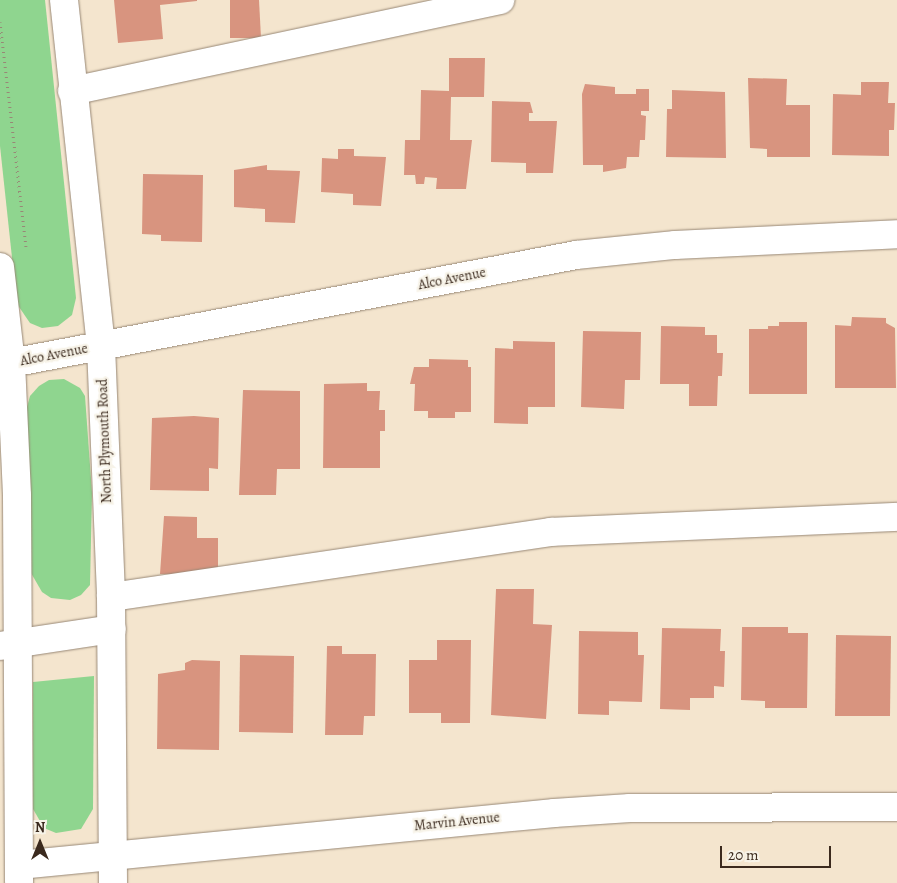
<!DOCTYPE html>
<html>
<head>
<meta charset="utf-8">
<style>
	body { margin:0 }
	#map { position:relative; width:897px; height:883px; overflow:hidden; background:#f4e5ce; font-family:Alegreya,serif }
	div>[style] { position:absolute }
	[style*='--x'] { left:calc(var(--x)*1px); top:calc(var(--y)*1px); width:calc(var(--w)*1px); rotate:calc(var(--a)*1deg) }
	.green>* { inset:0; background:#8fd58f }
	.building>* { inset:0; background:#d8947f }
	.path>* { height:3px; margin-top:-1.5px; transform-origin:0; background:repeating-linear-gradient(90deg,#988876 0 1px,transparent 0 5px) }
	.roads { filter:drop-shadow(0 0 1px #988876) drop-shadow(0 0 1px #988876) }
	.minor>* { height:28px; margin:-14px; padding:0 14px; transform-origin:14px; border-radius:14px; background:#fff }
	span { translate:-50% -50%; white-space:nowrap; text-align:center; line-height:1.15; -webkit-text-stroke:4.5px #f7f3e8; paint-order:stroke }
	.street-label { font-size:14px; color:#3b2a1e }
	.north { position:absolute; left:15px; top:818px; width:50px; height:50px; -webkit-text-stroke:4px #f7f3e8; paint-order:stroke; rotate:0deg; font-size:14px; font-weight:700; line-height:20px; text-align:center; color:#3b2a1e }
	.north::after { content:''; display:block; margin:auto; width:18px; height:22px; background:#3b2a1e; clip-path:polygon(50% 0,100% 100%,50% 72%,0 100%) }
	.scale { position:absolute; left:720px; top:846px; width:111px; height:22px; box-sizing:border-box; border:2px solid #3b2a1e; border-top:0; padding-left:6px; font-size:15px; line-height:18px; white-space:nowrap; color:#3b2a1e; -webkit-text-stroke:4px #f7f3e8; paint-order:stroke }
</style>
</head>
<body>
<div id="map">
	<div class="green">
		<div style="clip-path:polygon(0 0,45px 0,76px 298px,72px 315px,58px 326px,42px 328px,30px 323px,17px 304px,0 146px)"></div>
		<div style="clip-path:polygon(64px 379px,80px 388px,85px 396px,92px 493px,90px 585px,81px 595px,70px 600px,51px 598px,42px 592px,31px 573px,26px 411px,30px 396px,39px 386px,49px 380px)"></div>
		<div style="clip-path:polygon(94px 676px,93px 809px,81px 829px,56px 833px,44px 828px,33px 809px,33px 682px)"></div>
	</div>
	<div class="building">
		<div style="clip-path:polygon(114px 0,197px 0,197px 1px,160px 5px,163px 39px,118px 43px)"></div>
		<div style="clip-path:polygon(230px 0,259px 0,261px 38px,230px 38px)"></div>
		<div style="clip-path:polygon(449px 58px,485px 58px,484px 97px,451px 97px,450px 140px,472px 140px,466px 189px,436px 189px,437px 178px,425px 177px,424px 184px,416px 184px,415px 175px,404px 175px,405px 140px,420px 140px,421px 90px,449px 91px)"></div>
		<div style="clip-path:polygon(748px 78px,787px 79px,786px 105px,810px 105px,810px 157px,767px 157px,767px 149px,750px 148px)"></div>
		<div style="clip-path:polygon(861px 82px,889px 82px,888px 103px,895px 103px,894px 130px,889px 130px,889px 156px,832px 155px,833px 94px,861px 95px)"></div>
		<div style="clip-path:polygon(585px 84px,615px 87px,615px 94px,636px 94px,636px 89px,649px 89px,649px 111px,641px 111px,641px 115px,646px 116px,645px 140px,640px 140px,639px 157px,627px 157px,626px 168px,603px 172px,603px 165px,583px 165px,582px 94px)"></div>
		<div style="clip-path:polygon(672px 90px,725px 92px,726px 158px,666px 157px,667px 109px,672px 109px)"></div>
		<div style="clip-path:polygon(492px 101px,530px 102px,533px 113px,529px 113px,529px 121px,557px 121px,553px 173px,526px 173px,526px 163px,491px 162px)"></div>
		<div style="clip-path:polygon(338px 149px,354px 149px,354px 156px,386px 157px,381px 206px,353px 205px,353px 194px,321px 192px,322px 158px,338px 159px)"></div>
		<div style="clip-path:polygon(267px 165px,267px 170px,300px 171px,295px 223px,265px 222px,265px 209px,234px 207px,234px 170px)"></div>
		<div style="clip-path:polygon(143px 174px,203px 175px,202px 242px,161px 241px,161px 235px,142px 234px)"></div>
		<div style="clip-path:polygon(852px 317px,886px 318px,886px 323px,895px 328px,896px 388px,835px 388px,835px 325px,851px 326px)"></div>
		<div style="clip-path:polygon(779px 322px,807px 322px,807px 394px,749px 394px,749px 329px,768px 329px,768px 326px,779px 326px)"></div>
		<div style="clip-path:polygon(661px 326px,705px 327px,705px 335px,717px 335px,717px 353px,723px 353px,722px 376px,718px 376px,717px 406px,689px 406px,689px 384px,660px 384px)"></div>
		<div style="clip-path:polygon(583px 331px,641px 332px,640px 380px,625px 380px,624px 409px,581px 407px)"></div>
		<div style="clip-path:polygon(513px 341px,555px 342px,555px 407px,528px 407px,528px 424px,494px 423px,495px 348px,513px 349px)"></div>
		<div style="clip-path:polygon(429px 359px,468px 360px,468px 367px,471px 367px,471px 412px,455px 412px,455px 418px,428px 418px,428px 411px,414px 411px,415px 384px,410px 384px,414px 367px,429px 367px)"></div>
		<div style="clip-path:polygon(367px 383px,367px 391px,380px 391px,379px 410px,385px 410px,385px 431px,380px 431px,380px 468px,323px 468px,324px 384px)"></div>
		<div style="clip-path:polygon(243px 390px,300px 391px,300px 469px,277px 469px,276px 495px,239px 495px)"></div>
		<div style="clip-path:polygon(194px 416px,219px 418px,218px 469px,209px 468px,209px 491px,150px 490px,152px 418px)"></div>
		<div style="clip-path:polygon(164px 516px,197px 517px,197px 538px,218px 538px,218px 574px,160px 574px)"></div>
		<div style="clip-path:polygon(496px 589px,534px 589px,533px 624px,552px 625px,546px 719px,491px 715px)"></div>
		<div style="clip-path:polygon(742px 627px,788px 627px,788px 633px,808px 633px,807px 708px,765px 708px,765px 701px,741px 700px)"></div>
		<div style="clip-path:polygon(662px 628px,721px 629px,720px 651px,725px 651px,724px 687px,714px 686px,714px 698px,690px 698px,690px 710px,660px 709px)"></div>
		<div style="clip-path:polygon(579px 631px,638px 632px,638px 655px,644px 655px,642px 702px,609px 701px,609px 715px,578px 714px)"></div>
		<div style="clip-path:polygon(836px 635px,891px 636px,890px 716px,835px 716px)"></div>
		<div style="clip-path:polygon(437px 640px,471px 640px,470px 723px,441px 723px,441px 713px,409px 713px,409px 660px,437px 660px)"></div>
		<div style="clip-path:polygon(327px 646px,342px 646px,342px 654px,376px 654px,375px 716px,364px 716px,363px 735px,325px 735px)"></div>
		<div style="clip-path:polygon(240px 655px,294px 656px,293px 733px,239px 732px)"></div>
		<div style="clip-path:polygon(192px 660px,220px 661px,219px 750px,157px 749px,158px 674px,185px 670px,185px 663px)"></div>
	</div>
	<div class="path">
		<div style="--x:0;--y:22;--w:226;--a:83.4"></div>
	</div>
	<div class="roads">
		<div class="minor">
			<div style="--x:64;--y:0;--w:348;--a:83.9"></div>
			<div style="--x:101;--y:346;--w:251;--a:87.7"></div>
			<div style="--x:111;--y:597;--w:286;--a:89.6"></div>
			<div style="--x:72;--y:91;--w:438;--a:-12"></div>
			<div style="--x:0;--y:267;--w:97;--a:83.5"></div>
			<div style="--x:11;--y:363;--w:133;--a:87.4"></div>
			<div style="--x:17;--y:496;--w:386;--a:89.7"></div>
			<div style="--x:11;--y:363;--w:575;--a:-10.82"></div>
			<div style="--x:576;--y:255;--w:100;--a:-5.8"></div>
			<div style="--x:675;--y:245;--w:222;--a:-2.8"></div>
			<div style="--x:111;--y:597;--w:445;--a:-8.4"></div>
			<div style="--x:551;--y:532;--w:346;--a:-2.5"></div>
			<div style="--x:0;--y:646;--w:113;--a:-8.6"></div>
			<div style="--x:19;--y:865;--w:538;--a:-5.55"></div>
			<div style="--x:554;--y:813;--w:76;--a:-3.8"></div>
			<div style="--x:630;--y:808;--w:267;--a:-0.2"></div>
		</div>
	</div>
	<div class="street-label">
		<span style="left:452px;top:279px;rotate:-11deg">Alco Avenue</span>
		<span style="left:54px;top:355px;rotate:-11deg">Alco Avenue</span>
		<span style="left:105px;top:441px;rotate:-92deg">North Plymouth Road</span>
		<span style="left:457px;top:822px;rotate:-6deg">Marvin Avenue</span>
	</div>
	<div class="north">N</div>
	<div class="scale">20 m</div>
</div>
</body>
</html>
